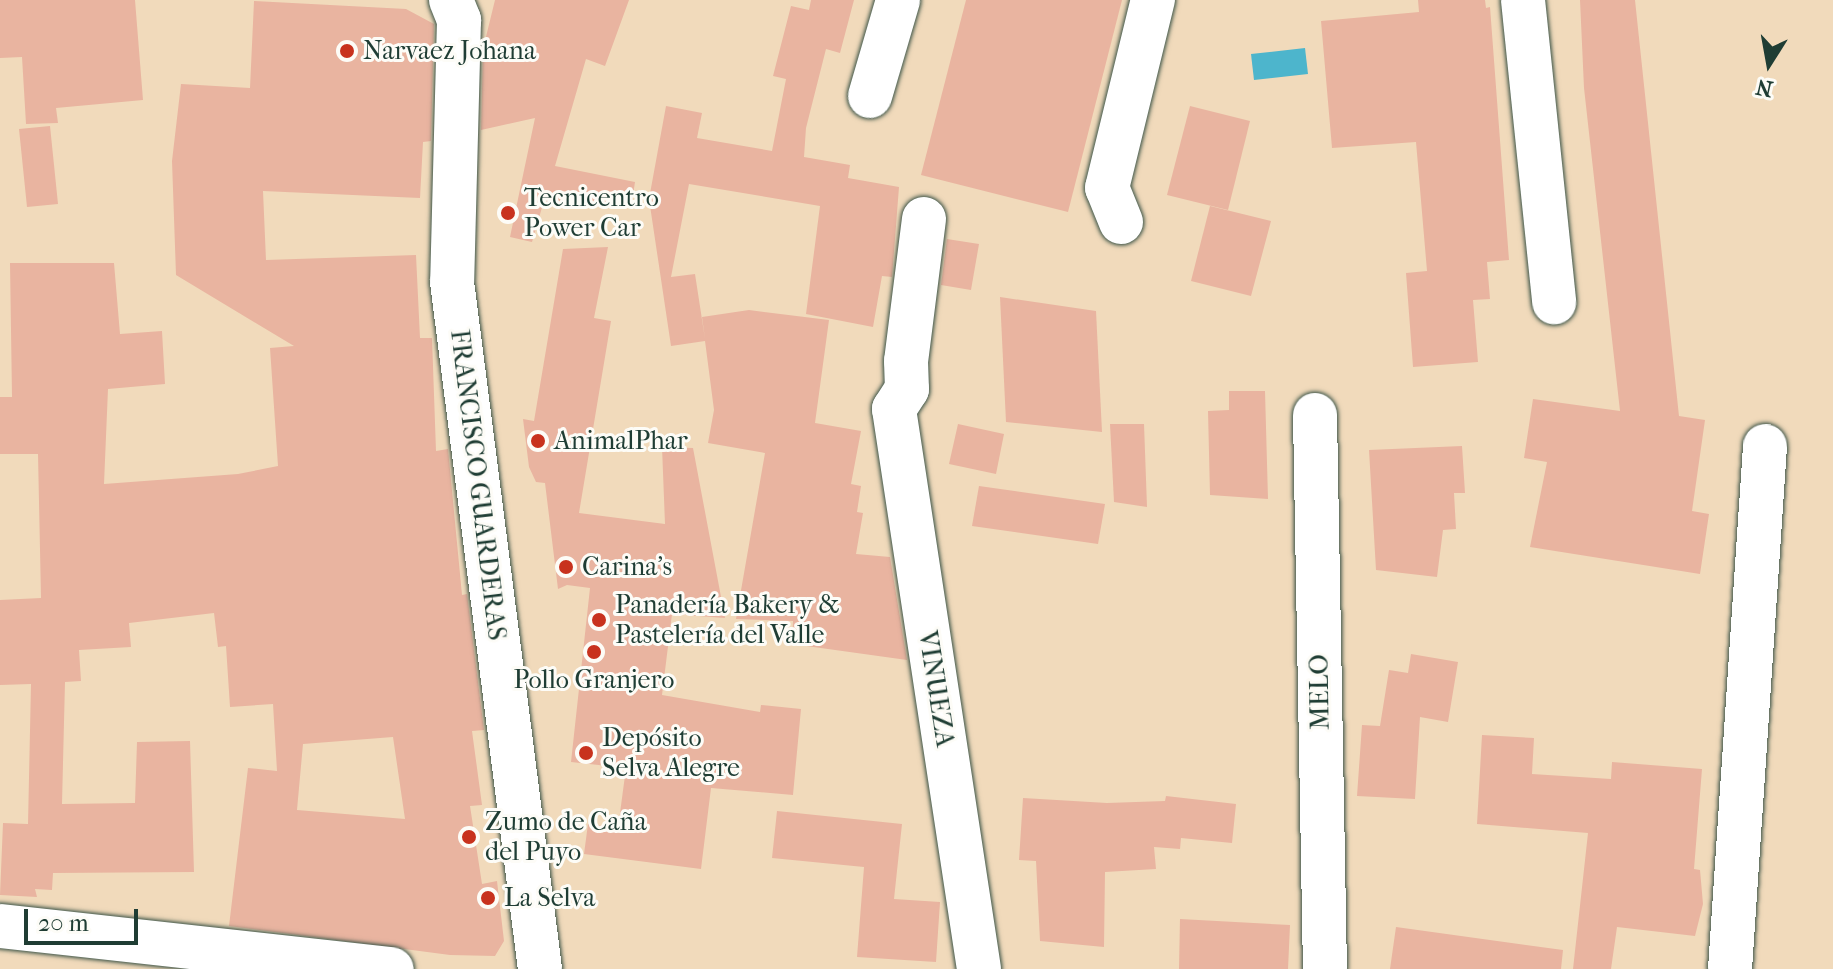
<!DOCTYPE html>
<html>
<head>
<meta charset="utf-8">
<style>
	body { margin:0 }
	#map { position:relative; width:1833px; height:969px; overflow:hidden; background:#f1dabb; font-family:"IM FELL French Canon",serif }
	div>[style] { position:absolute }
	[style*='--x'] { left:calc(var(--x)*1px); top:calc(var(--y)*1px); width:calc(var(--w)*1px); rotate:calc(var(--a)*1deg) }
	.water>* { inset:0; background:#4db5cc }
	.building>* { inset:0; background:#e9b4a0 }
	.roads { filter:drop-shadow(0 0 2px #3e5548) drop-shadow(0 0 2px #3e5548) }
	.minor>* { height:44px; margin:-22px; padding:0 22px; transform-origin:22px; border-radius:22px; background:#fff }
	.dots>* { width:22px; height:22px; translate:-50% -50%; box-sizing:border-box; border:4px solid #fdfcf7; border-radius:50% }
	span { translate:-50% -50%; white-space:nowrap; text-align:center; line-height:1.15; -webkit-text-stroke:6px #fdfcf7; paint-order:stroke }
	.poi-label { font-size:26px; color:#1f3d34 }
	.left { translate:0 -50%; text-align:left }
	.street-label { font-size:26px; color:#1f3d34 }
	.north { position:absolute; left:1729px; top:24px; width:80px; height:80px; -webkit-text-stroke:6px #fdfcf7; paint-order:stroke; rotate:191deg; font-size:22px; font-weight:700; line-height:32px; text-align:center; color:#1f3d34 }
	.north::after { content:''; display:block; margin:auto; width:28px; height:36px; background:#1f3d34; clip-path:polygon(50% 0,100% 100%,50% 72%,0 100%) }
	.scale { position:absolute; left:24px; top:909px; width:114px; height:36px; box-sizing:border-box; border:4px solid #1f3d34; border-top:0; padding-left:10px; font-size:24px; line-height:28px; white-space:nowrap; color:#1f3d34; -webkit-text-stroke:6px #fdfcf7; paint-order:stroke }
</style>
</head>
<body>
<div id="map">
	<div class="water">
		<div style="clip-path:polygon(1305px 48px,1308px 74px,1254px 80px,1251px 54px)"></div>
	</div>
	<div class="building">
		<div style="clip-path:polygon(0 0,135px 0,143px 100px,56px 108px,58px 123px,26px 124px,22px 57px,0 58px)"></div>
		<div style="clip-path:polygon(495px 0,629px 0,605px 66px,586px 59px,555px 166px,635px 182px,631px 208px,543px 204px,532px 242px,510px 237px,535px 118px,481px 130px,483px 49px)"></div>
		<div style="clip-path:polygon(811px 0,854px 0,840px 53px,826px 49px,806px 128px,804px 157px,850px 165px,848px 178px,899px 187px,892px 277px,882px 276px,873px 327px,806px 314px,820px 206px,689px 184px,671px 277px,695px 274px,705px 339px,702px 317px,749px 310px,829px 320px,815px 423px,861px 431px,851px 484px,861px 486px,857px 512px,863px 513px,856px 554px,890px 557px,907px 660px,792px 644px,793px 621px,736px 619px,765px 453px,708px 443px,714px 410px,705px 341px,671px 346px,649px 199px,666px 106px,702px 113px,697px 138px,772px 151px,786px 79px,773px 76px,791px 6px,809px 10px)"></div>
		<div style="clip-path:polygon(966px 0,1122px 0,1068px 212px,921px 175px)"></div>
		<div style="clip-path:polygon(1418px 0,1485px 0,1486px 8px,1490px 7px,1509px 260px,1487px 262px,1490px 299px,1473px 300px,1478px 362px,1413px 367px,1406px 273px,1427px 271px,1416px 142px,1332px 148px,1321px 21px,1419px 12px)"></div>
		<div style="clip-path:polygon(1580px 0,1635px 0,1679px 416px,1705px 420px,1692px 511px,1709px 514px,1700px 574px,1530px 547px,1547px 462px,1524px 458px,1533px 399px,1620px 411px,1584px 88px)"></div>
		<div style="clip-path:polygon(evenodd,254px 1px,406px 9px,434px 24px,431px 141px,423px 142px,420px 198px,263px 191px,266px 260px,416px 255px,420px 338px,432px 338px,436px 451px,448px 449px,462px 595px,467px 594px,484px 730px,472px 731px,482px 805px,470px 806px,482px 884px,497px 881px,504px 941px,495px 956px,450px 955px,229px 926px,248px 768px,277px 771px,273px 704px,230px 707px,226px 646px,218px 647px,214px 613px,129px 623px,131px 647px,79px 650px,81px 681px,65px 682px,62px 804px,135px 803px,137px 742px,190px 741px,194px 872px,53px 873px,52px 890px,35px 889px,37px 897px,0 895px,3px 823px,28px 824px,31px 684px,0 685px,0 600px,41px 598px,38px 454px,0 454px,0 397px,12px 397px,10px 263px,114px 263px,120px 334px,162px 331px,165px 384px,108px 389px,104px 484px,238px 474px,278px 466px,270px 348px,294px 346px,176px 275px,172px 161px,181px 84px,250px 88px,254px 1px,393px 737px,405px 819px,297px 810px,303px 744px,393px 737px)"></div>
		<div style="clip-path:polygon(1190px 106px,1250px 121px,1228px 210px,1167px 195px)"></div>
		<div style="clip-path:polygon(50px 126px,58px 204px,27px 207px,19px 129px)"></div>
		<div style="clip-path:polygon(1210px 206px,1271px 221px,1251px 296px,1191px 281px)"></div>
		<div style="clip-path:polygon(947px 239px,979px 244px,971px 290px,941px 285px)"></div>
		<div style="clip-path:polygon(608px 247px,594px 318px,611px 321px,579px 513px,665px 524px,662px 447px,693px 448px,725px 618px,672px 614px,662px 695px,760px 712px,761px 705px,801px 709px,793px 795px,711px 788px,701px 869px,584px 854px,588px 824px,618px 828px,626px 768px,571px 762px,590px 588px,567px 585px,558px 589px,545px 483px,536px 482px,529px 467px,523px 419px,534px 421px,563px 249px)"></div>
		<div style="clip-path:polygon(1000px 297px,1096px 311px,1102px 432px,1006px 422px)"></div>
		<div style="clip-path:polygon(1229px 391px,1265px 391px,1268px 499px,1210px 495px,1208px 411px,1229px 410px)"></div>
		<div style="clip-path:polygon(958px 424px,1004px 434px,996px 474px,949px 464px)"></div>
		<div style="clip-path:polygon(1110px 424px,1144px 424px,1147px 507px,1114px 502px)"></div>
		<div style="clip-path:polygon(1462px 446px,1465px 493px,1454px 493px,1456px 529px,1443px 530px,1437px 577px,1376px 570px,1369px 450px)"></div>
		<div style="clip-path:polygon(979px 486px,1105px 504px,1098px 544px,972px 526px)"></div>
		<div style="clip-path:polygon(1411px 654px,1458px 662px,1448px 722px,1420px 717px,1415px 799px,1357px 796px,1362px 725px,1380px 726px,1389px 670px,1408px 673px)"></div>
		<div style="clip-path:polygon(1482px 735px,1534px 738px,1532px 774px,1611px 779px,1612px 762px,1702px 769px,1694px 869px,1700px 870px,1703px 904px,1695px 936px,1617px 927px,1611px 969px,1573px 969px,1588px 833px,1477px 824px)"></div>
		<div style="clip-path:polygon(1166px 796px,1236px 804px,1232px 843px,1181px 838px,1180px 849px,1154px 847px,1156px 869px,1105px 872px,1104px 947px,1040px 941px,1036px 861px,1019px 860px,1023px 798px,1107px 803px,1165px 801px)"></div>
		<div style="clip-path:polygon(777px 811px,902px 824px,894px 899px,940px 902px,936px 962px,857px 957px,864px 867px,772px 858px)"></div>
		<div style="clip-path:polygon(1180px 919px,1290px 925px,1288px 969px,1179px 969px)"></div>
		<div style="clip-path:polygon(1396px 927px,1563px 950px,1561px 969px,1390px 969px)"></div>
	</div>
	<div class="roads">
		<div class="minor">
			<div style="--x:451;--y:0;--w:22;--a:68"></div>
			<div style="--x:459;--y:20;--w:262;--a:91.5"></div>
			<div style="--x:452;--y:282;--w:693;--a:82.7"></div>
			<div style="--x:1523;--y:0;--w:304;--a:84.1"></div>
			<div style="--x:870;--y:96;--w:100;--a:-73.7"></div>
			<div style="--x:924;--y:219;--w:143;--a:97.2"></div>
			<div style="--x:906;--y:361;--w:28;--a:88"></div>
			<div style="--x:907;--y:389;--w:24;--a:123"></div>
			<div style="--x:894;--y:409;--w:566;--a:81.37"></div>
			<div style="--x:1121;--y:222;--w:37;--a:-112"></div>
			<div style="--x:1107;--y:188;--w:194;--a:-76.3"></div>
			<div style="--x:1315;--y:415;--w:554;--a:88.97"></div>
			<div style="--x:0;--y:926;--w:394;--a:6.3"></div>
			<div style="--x:1730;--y:969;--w:524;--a:-86.17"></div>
		</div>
	</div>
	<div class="dots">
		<div style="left:347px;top:51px;background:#c8321e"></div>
		<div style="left:508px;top:213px;background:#c8321e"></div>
		<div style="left:538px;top:441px;background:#c8321e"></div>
		<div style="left:566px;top:567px;background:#c8321e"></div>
		<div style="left:599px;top:620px;background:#c8321e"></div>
		<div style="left:594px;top:652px;background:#c8321e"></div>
		<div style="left:586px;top:753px;background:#c8321e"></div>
		<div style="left:469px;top:837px;background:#c8321e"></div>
		<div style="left:488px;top:898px;background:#c8321e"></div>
	</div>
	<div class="poi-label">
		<span class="left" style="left:363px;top:51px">Narvaez Johana</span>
		<span class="left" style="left:524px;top:213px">Tecnicentro<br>Power Car</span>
		<span class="left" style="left:554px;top:441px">AnimalPhar</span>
		<span class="left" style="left:582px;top:567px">Carina's</span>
		<span class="left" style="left:615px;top:620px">Panadería Bakery &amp;<br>Pastelería del Valle</span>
		<span style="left:594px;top:680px">Pollo Granjero</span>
		<span class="left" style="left:602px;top:753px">Depósito<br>Selva Alegre</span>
		<span class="left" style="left:485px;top:837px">Zumo de Caña<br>del Puyo</span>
		<span class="left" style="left:504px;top:898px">La Selva</span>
	</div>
	<div class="street-label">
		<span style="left:478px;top:485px;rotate:83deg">FRANCISCO GUARDERAS</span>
		<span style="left:936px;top:689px;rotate:81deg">VINUEZA</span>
		<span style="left:1320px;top:692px;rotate:-91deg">MELO</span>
	</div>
	<div class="north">N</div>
	<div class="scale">20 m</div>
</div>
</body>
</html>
